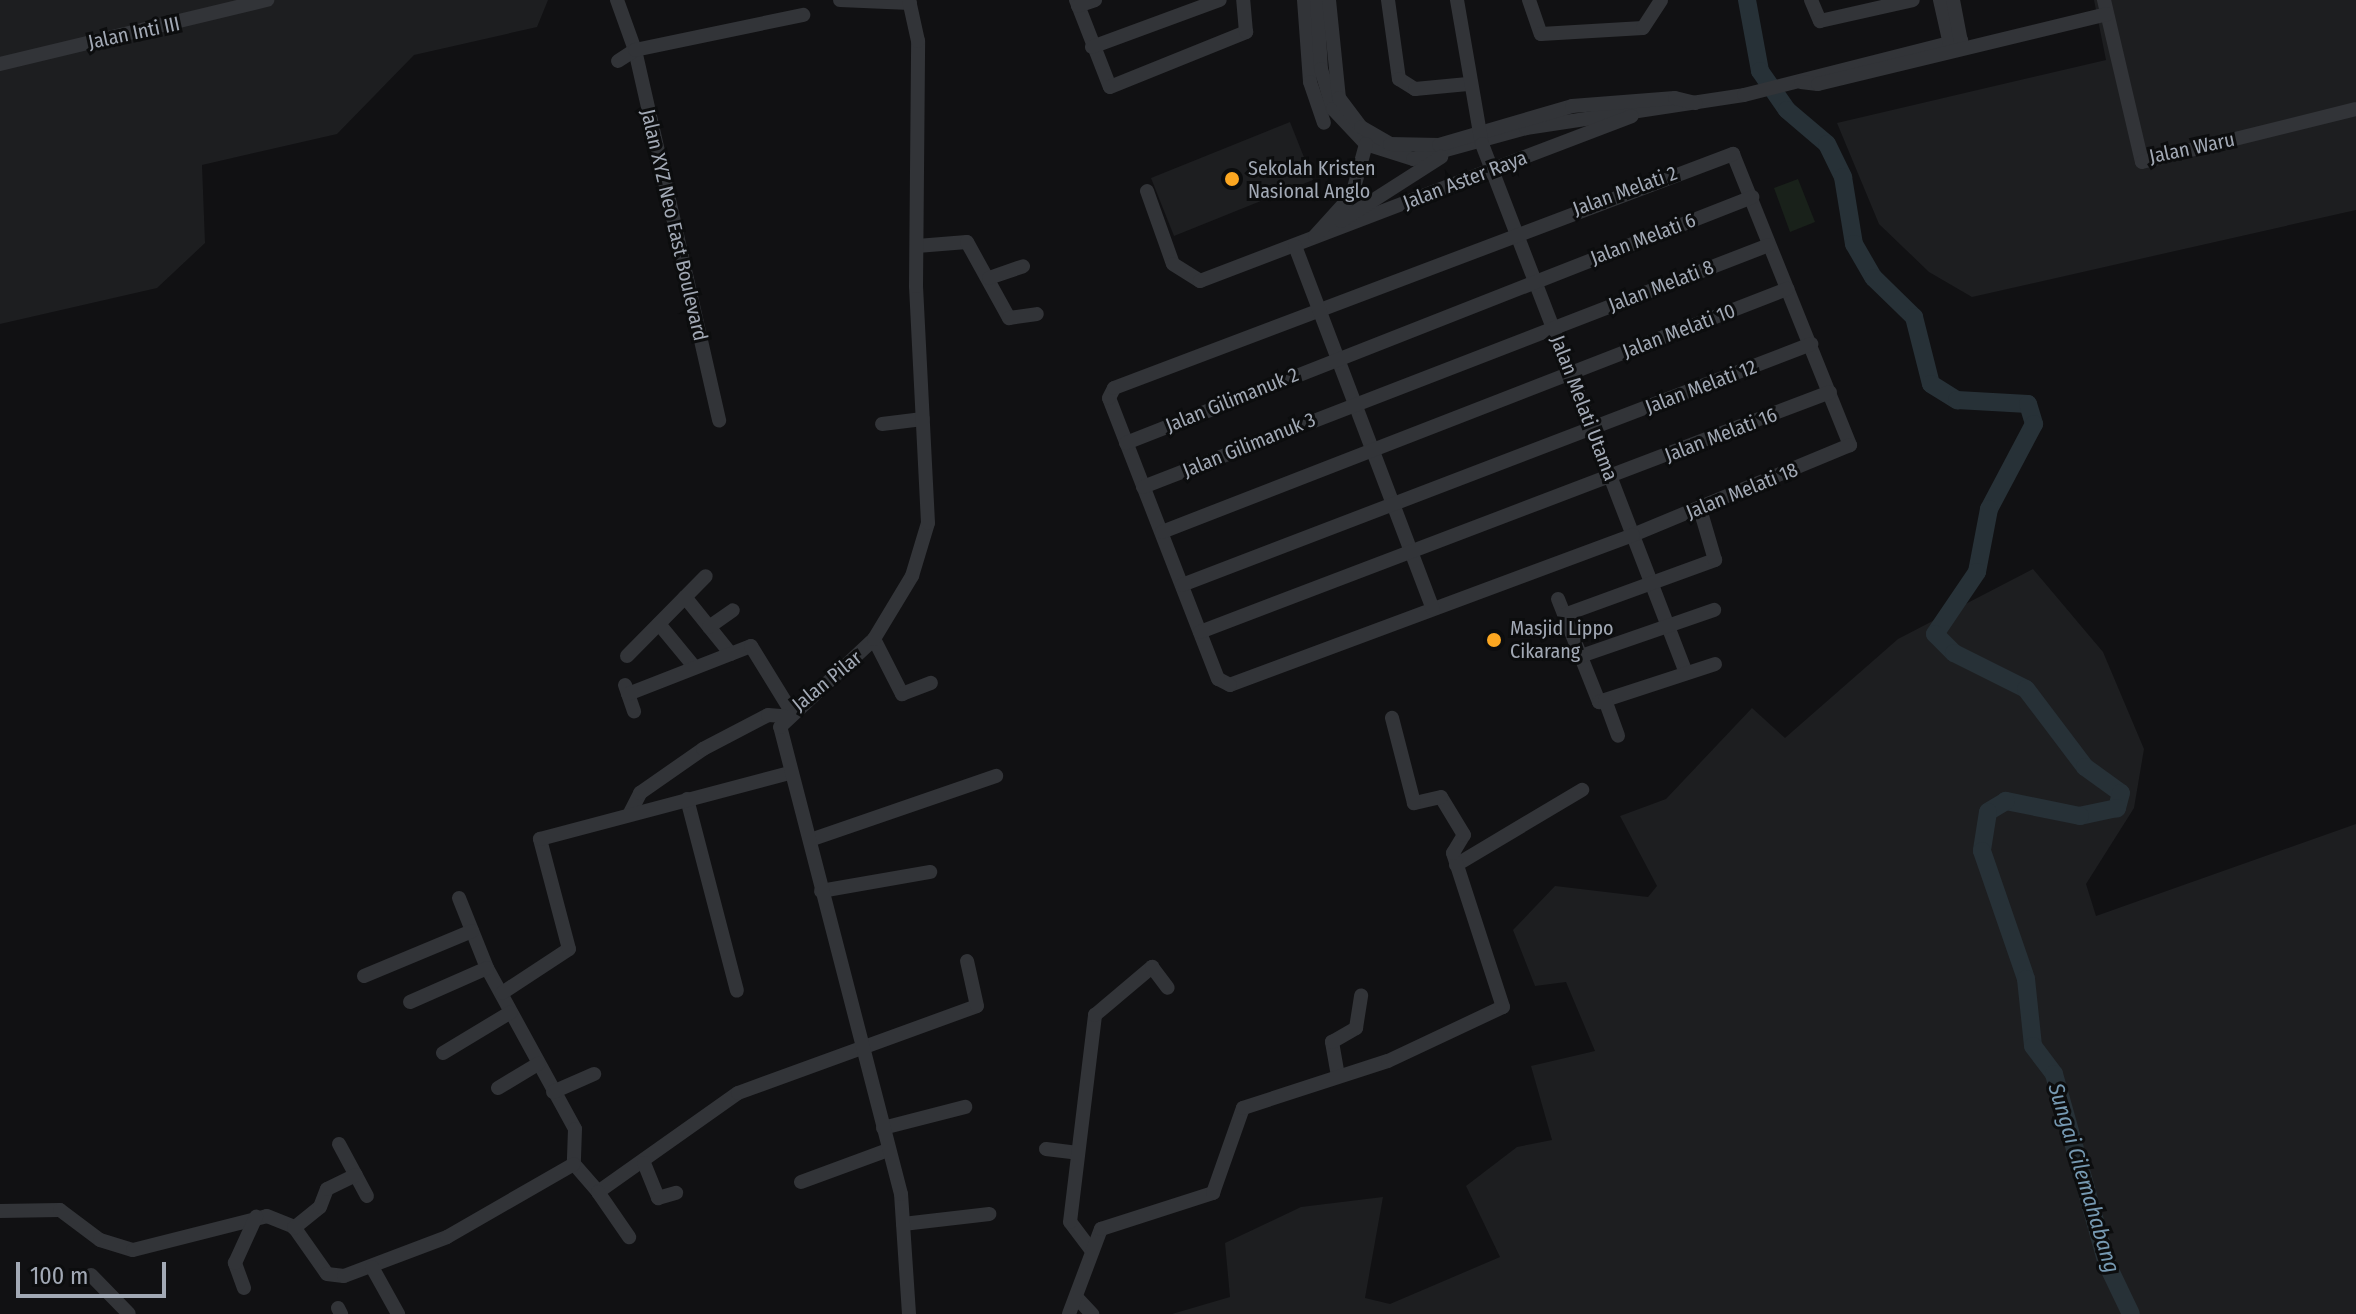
<!DOCTYPE html>
<html>
<head>
<meta charset="utf-8">
<style>
	body { margin:0 }
	#map { position:relative; width:2356px; height:1314px; overflow:hidden; background:#111113; font-family:"Fira Sans Condensed",sans-serif }
	div>[style] { position:absolute }
	[style*='--x'] { left:calc(var(--x)*1px); top:calc(var(--y)*1px); width:calc(var(--w)*1px); rotate:calc(var(--a)*1deg) }
	.built>* { inset:0; background:#1d1e20 }
	.green>* { inset:0; background:#19211a }
	.river>* { height:18px; margin:-9px; padding:0 9px; transform-origin:9px; border-radius:9px; background:#273137 }
	.minor>* { height:14px; margin:-7px; padding:0 7px; transform-origin:7px; border-radius:7px; background:#323438 }
	.dots>* { width:22px; height:22px; translate:-50% -50%; box-sizing:border-box; border:4px solid #0c0d0e; border-radius:50% }
	span { translate:-50% -50%; white-space:nowrap; text-align:center; line-height:1.15; -webkit-text-stroke:6px #0c0d0e; paint-order:stroke }
	.street-label { font-size:20px; color:#a2a9b5 }
	.poi-label { font-size:20px; color:#a2a9b5 }
	.left { translate:0 -50%; text-align:left }
	.water-label { font-size:22px; color:#7699b2; font-style:italic }
	.scale { position:absolute; left:16px; top:1262px; width:150px; height:36px; box-sizing:border-box; border:4px solid #a2a9b5; border-top:0; padding-left:10px; font-size:24px; line-height:28px; white-space:nowrap; color:#a2a9b5; -webkit-text-stroke:6px #0c0d0e; paint-order:stroke }
</style>
</head>
<body>
<div id="map">
	<div class="built">
		<div style="clip-path:polygon(0 0,548px 0,537px 27px,414px 55px,337px 134px,202px 165px,205px 243px,157px 288px,0 324px)"></div>
		<div style="clip-path:polygon(2094px 0,2356px 0,2356px 210px,1972px 297px,1929px 272px,1879px 224px,1837px 123px,2106px 60px)"></div>
		<div style="clip-path:polygon(1290px 122px,1313px 180px,1174px 236px,1151px 178px)"></div>
		<div style="clip-path:polygon(2033px 569px,2103px 652px,2144px 749px,2134px 808px,2086px 884px,2096px 916px,2356px 824px,2356px 1314px,1172px 1314px,1230px 1297px,1225px 1243px,1301px 1207px,1383px 1197px,1365px 1298px,1390px 1304px,1500px 1257px,1466px 1186px,1517px 1147px,1552px 1140px,1531px 1066px,1595px 1051px,1566px 982px,1535px 986px,1513px 930px,1555px 886px,1648px 897px,1657px 886px,1620px 816px,1666px 799px,1752px 708px,1785px 738px,1898px 639px)"></div>
	</div>
	<div class="green">
		<div style="clip-path:polygon(1798px 179px,1815px 222px,1790px 232px,1774px 188px)"></div>
	</div>
	<div class="river">
		<div style="--x:1747;--y:0;--w:72;--a:79.6"></div>
		<div style="--x:1760;--y:71;--w:47;--a:55.3"></div>
		<div style="--x:1787;--y:110;--w:52;--a:40.4"></div>
		<div style="--x:1827;--y:144;--w:37;--a:64"></div>
		<div style="--x:1843;--y:177;--w:68;--a:80.7"></div>
		<div style="--x:1854;--y:244;--w:39;--a:60"></div>
		<div style="--x:1874;--y:278;--w:56;--a:44.3"></div>
		<div style="--x:1914;--y:317;--w:69;--a:75.8"></div>
		<div style="--x:1931;--y:384;--w:31;--a:32"></div>
		<div style="--x:1957;--y:400;--w:71;--a:3.2"></div>
		<div style="--x:2028;--y:404;--w:21;--a:73"></div>
		<div style="--x:2034;--y:424;--w:96;--a:117.9"></div>
		<div style="--x:1989;--y:509;--w:64;--a:100.8"></div>
		<div style="--x:1977;--y:572;--w:75;--a:124.1"></div>
		<div style="--x:1935;--y:634;--w:27;--a:45"></div>
		<div style="--x:1954;--y:653;--w:80;--a:26.6"></div>
		<div style="--x:2026;--y:689;--w:98;--a:52.9"></div>
		<div style="--x:2085;--y:767;--w:44;--a:35.8"></div>
		<div style="--x:2121;--y:793;--w:16;--a:105"></div>
		<div style="--x:2117;--y:808;--w:38;--a:168"></div>
		<div style="--x:2080;--y:816;--w:76;--a:-168.5"></div>
		<div style="--x:2006;--y:801;--w:21;--a:149"></div>
		<div style="--x:1988;--y:812;--w:39;--a:99"></div>
		<div style="--x:1982;--y:851;--w:135;--a:71"></div>
		<div style="--x:2026;--y:979;--w:67;--a:84"></div>
		<div style="--x:2033;--y:1046;--w:35;--a:53"></div>
		<div style="--x:2054;--y:1074;--w:197;--a:74.4"></div>
		<div style="--x:2107;--y:1264;--w:55;--a:64.4"></div>
	</div>
	<div class="minor">
		<div style="--x:617;--y:0;--w:53;--a:70.2"></div>
		<div style="--x:635;--y:50;--w:380;--a:77.2"></div>
		<div style="--x:840;--y:0;--w:70;--a:2.5"></div>
		<div style="--x:1076;--y:0;--w:93;--a:68.7"></div>
		<div style="--x:1110;--y:87;--w:147;--a:-22"></div>
		<div style="--x:1246;--y:32;--w:32;--a:-95"></div>
		<div style="--x:1304;--y:0;--w:82;--a:85.8"></div>
		<div style="--x:1310;--y:82;--w:43;--a:71.1"></div>
		<div style="--x:1317;--y:0;--w:69;--a:86.7"></div>
		<div style="--x:1321;--y:69;--w:42;--a:73.3"></div>
		<div style="--x:1333;--y:109;--w:48;--a:46.7"></div>
		<div style="--x:1366;--y:144;--w:49;--a:17.7"></div>
		<div style="--x:1413;--y:159;--w:117;--a:-15.3"></div>
		<div style="--x:1526;--y:128;--w:220;--a:-8.6"></div>
		<div style="--x:1744;--y:95;--w:224;--a:-14.2"></div>
		<div style="--x:1329;--y:0;--w:99;--a:84.2"></div>
		<div style="--x:1339;--y:98;--w:36;--a:53"></div>
		<div style="--x:1361;--y:127;--w:34;--a:30"></div>
		<div style="--x:1390;--y:144;--w:49;--a:1.2"></div>
		<div style="--x:1439;--y:145;--w:139;--a:-16.3"></div>
		<div style="--x:1572;--y:106;--w:103;--a:-4.4"></div>
		<div style="--x:1675;--y:98;--w:21;--a:14"></div>
		<div style="--x:1388;--y:0;--w:80;--a:82.1"></div>
		<div style="--x:1399;--y:79;--w:19;--a:32"></div>
		<div style="--x:1415;--y:89;--w:53;--a:-5.4"></div>
		<div style="--x:1457;--y:0;--w:146;--a:80.2"></div>
		<div style="--x:1482;--y:144;--w:567;--a:68.91"></div>
		<div style="--x:1529;--y:0;--w:36;--a:71"></div>
		<div style="--x:1541;--y:34;--w:102;--a:-3.4"></div>
		<div style="--x:1643;--y:28;--w:33;--a:-57"></div>
		<div style="--x:1811;--y:0;--w:23;--a:67"></div>
		<div style="--x:1820;--y:21;--w:95;--a:-12.7"></div>
		<div style="--x:1940;--y:0;--w:50;--a:77.3"></div>
		<div style="--x:1953;--y:0;--w:48;--a:79.2"></div>
		<div style="--x:2104;--y:0;--w:166;--a:76.8"></div>
		<div style="--x:2142;--y:162;--w:220;--a:-13.9"></div>
		<div style="--x:1078;--y:6;--w:18;--a:-19"></div>
		<div style="--x:1092;--y:47;--w:136;--a:-20.2"></div>
		<div style="--x:618;--y:61;--w:20;--a:-33"></div>
		<div style="--x:635;--y:50;--w:172;--a:-11.8"></div>
		<div style="--x:0;--y:64;--w:275;--a:-13.5"></div>
		<div style="--x:1801;--y:82;--w:17;--a:7"></div>
		<div style="--x:1818;--y:84;--w:297;--a:-13.6"></div>
		<div style="--x:1733;--y:154;--w:314;--a:68.1"></div>
		<div style="--x:1850;--y:445;--w:235;--a:157.5"></div>
		<div style="--x:1633;--y:535;--w:430;--a:159.6"></div>
		<div style="--x:1230;--y:685;--w:13;--a:-153"></div>
		<div style="--x:1218;--y:679;--w:301;--a:-111.2"></div>
		<div style="--x:1109;--y:398;--w:11;--a:-63"></div>
		<div style="--x:1114;--y:388;--w:662;--a:-20.71"></div>
		<div style="--x:1147;--y:191;--w:77;--a:70.4"></div>
		<div style="--x:1173;--y:264;--w:32;--a:32"></div>
		<div style="--x:1200;--y:281;--w:462;--a:-20.9"></div>
		<div style="--x:1341;--y:221;--w:119;--a:-32.6"></div>
		<div style="--x:1315;--y:236;--w:55;--a:-47.9"></div>
		<div style="--x:1352;--y:195;--w:53;--a:-74.6"></div>
		<div style="--x:917;--y:246;--w:50;--a:-4.6"></div>
		<div style="--x:967;--y:242;--w:87;--a:61.1"></div>
		<div style="--x:1009;--y:318;--w:28;--a:-8"></div>
		<div style="--x:1295;--y:246;--w:388;--a:69.2"></div>
		<div style="--x:989;--y:278;--w:36;--a:-19"></div>
		<div style="--x:882;--y:424;--w:41;--a:-7"></div>
		<div style="--x:1126;--y:443;--w:673;--a:-21.45"></div>
		<div style="--x:1143;--y:487;--w:671;--a:-21.14"></div>
		<div style="--x:1162;--y:532;--w:671;--a:-21.25"></div>
		<div style="--x:1182;--y:585;--w:674;--a:-20.96"></div>
		<div style="--x:685;--y:597;--w:73;--a:51.1"></div>
		<div style="--x:1558;--y:599;--w:111;--a:68.3"></div>
		<div style="--x:1599;--y:702;--w:122;--a:-18.1"></div>
		<div style="--x:1564;--y:615;--w:161;--a:-20"></div>
		<div style="--x:1715;--y:560;--w:53;--a:-106.4"></div>
		<div style="--x:659;--y:624;--w:52;--a:50.5"></div>
		<div style="--x:709;--y:627;--w:29;--a:-35"></div>
		<div style="--x:1200;--y:632;--w:674;--a:-20.85"></div>
		<div style="--x:874;--y:639;--w:62;--a:63"></div>
		<div style="--x:902;--y:694;--w:31;--a:-21"></div>
		<div style="--x:627;--y:656;--w:112;--a:-45.4"></div>
		<div style="--x:1581;--y:656;--w:141;--a:-19.1"></div>
		<div style="--x:625;--y:685;--w:28;--a:71"></div>
		<div style="--x:628;--y:694;--w:132;--a:-21.3"></div>
		<div style="--x:751;--y:646;--w:76;--a:58.4"></div>
		<div style="--x:1605;--y:700;--w:38;--a:70"></div>
		<div style="--x:687;--y:799;--w:198;--a:75.4"></div>
		<div style="--x:629;--y:815;--w:25;--a:-63"></div>
		<div style="--x:640;--y:793;--w:77;--a:-34.9"></div>
		<div style="--x:703;--y:749;--w:73;--a:-27.6"></div>
		<div style="--x:768;--y:715;--w:16;--a:4"></div>
		<div style="--x:810;--y:840;--w:197;--a:-19"></div>
		<div style="--x:1456;--y:865;--w:147;--a:-30.8"></div>
		<div style="--x:821;--y:891;--w:111;--a:-9.9"></div>
		<div style="--x:459;--y:898;--w:75;--a:68.2"></div>
		<div style="--x:487;--y:968;--w:183;--a:61.3"></div>
		<div style="--x:575;--y:1129;--w:35;--a:92"></div>
		<div style="--x:574;--y:1164;--w:37;--a:49"></div>
		<div style="--x:598;--y:1192;--w:171;--a:-35.3"></div>
		<div style="--x:738;--y:1093;--w:254;--a:-20"></div>
		<div style="--x:977;--y:1006;--w:46;--a:-102.5"></div>
		<div style="--x:364;--y:976;--w:117;--a:-22.6"></div>
		<div style="--x:502;--y:993;--w:80;--a:-33.3"></div>
		<div style="--x:569;--y:949;--w:114;--a:-104.8"></div>
		<div style="--x:540;--y:839;--w:258;--a:-14.8"></div>
		<div style="--x:410;--y:1002;--w:84;--a:-23.8"></div>
		<div style="--x:443;--y:1053;--w:79;--a:-31.1"></div>
		<div style="--x:1338;--y:1076;--w:35;--a:-100"></div>
		<div style="--x:1332;--y:1042;--w:28;--a:-30"></div>
		<div style="--x:1356;--y:1028;--w:33;--a:-81"></div>
		<div style="--x:498;--y:1088;--w:47;--a:-31"></div>
		<div style="--x:553;--y:1092;--w:45;--a:-23.7"></div>
		<div style="--x:883;--y:1128;--w:85;--a:-14.4"></div>
		<div style="--x:339;--y:1144;--w:59;--a:61.7"></div>
		<div style="--x:1046;--y:1149;--w:32;--a:7"></div>
		<div style="--x:644;--y:1163;--w:38;--a:68"></div>
		<div style="--x:658;--y:1198;--w:19;--a:-16"></div>
		<div style="--x:801;--y:1182;--w:93;--a:-20.2"></div>
		<div style="--x:598;--y:1192;--w:55;--a:55.4"></div>
		<div style="--x:0;--y:1211;--w:60;--a:-1"></div>
		<div style="--x:60;--y:1210;--w:50;--a:36.9"></div>
		<div style="--x:100;--y:1240;--w:34;--a:17"></div>
		<div style="--x:133;--y:1250;--w:138;--a:-14.2"></div>
		<div style="--x:267;--y:1216;--w:29;--a:22"></div>
		<div style="--x:294;--y:1227;--w:57;--a:54.9"></div>
		<div style="--x:327;--y:1274;--w:17;--a:7"></div>
		<div style="--x:344;--y:1276;--w:110;--a:-20.7"></div>
		<div style="--x:447;--y:1237;--w:146;--a:-29.9"></div>
		<div style="--x:903;--y:1224;--w:87;--a:-6.6"></div>
		<div style="--x:294;--y:1228;--w:33;--a:-39"></div>
		<div style="--x:320;--y:1207;--w:19;--a:-69"></div>
		<div style="--x:327;--y:1189;--w:32;--a:-26"></div>
		<div style="--x:1092;--y:1251;--w:36;--a:-127"></div>
		<div style="--x:1070;--y:1222;--w:209;--a:-83.1"></div>
		<div style="--x:1095;--y:1015;--w:75;--a:-40.1"></div>
		<div style="--x:1152;--y:967;--w:26;--a:53"></div>
		<div style="--x:372;--y:1267;--w:54;--a:61"></div>
		<div style="--x:91;--y:1275;--w:54;--a:45.7"></div>
		<div style="--x:244;--y:1288;--w:27;--a:-110"></div>
		<div style="--x:235;--y:1263;--w:51;--a:-65.5"></div>
		<div style="--x:1078;--y:1299;--w:21;--a:47"></div>
		<div style="--x:338;--y:1308;--w:7;--a:63"></div>
		<div style="--x:909;--y:1314;--w:120;--a:-93.8"></div>
		<div style="--x:901;--y:1194;--w:482;--a:-104.5"></div>
		<div style="--x:780;--y:727;--w:129;--a:-43.1"></div>
		<div style="--x:874;--y:639;--w:74;--a:-58.9"></div>
		<div style="--x:912;--y:576;--w:55;--a:-73.2"></div>
		<div style="--x:928;--y:523;--w:237;--a:-92.9"></div>
		<div style="--x:916;--y:286;--w:245;--a:-89.5"></div>
		<div style="--x:918;--y:41;--w:42;--a:-102.4"></div>
		<div style="--x:1069;--y:1314;--w:91;--a:-69.4"></div>
		<div style="--x:1101;--y:1229;--w:118;--a:-17.8"></div>
		<div style="--x:1213;--y:1193;--w:90;--a:-70.6"></div>
		<div style="--x:1243;--y:1108;--w:152;--a:-18"></div>
		<div style="--x:1388;--y:1061;--w:127;--a:-25.2"></div>
		<div style="--x:1503;--y:1007;--w:162;--a:-108"></div>
		<div style="--x:1453;--y:853;--w:21;--a:-59"></div>
		<div style="--x:1464;--y:835;--w:44;--a:-121.2"></div>
		<div style="--x:1441;--y:797;--w:28;--a:167"></div>
		<div style="--x:1414;--y:803;--w:88;--a:-104.5"></div>
	</div>
	<div class="dots">
		<div style="left:1232px;top:179px;background:#fca721"></div>
		<div style="left:1494px;top:640px;background:#fca721"></div>
	</div>
	<div class="street-label">
		<span style="left:134px;top:33px;rotate:-12deg">Jalan Inti III</span>
		<span style="left:2192px;top:148px;rotate:-12deg">Jalan Waru</span>
		<span style="left:1465px;top:180px;rotate:-21deg">Jalan Aster Raya</span>
		<span style="left:1625px;top:191px;rotate:-20deg">Jalan Melati 2</span>
		<span style="left:674px;top:225px;rotate:77deg">Jalan XYZ Neo East Boulevard</span>
		<span style="left:1643px;top:239px;rotate:-21deg">Jalan Melati 6</span>
		<span style="left:1661px;top:286px;rotate:-21deg">Jalan Melati 8</span>
		<span style="left:1679px;top:331px;rotate:-21deg">Jalan Melati 10</span>
		<span style="left:1701px;top:387px;rotate:-21deg">Jalan Melati 12</span>
		<span style="left:1232px;top:400px;rotate:-22deg">Jalan Gilimanuk 2</span>
		<span style="left:1584px;top:408px;rotate:69deg">Jalan Melati Utama</span>
		<span style="left:1721px;top:435px;rotate:-21deg">Jalan Melati 16</span>
		<span style="left:1249px;top:445px;rotate:-22deg">Jalan Gilimanuk 3</span>
		<span style="left:1742px;top:491px;rotate:-22deg">Jalan Melati 18</span>
		<span style="left:827px;top:681px;rotate:-39deg">Jalan Pilar</span>
	</div>
	<div class="poi-label">
		<span class="left" style="left:1248px;top:180px">Sekolah Kristen<br>Nasional Anglo</span>
		<span class="left" style="left:1510px;top:640px">Masjid Lippo<br>Cikarang</span>
	</div>
	<div class="water-label">
		<span style="left:2084px;top:1178px;rotate:73deg">Sungai Cilemahabang</span>
	</div>
	<div class="scale">100 m</div>
</div>
</body>
</html>
